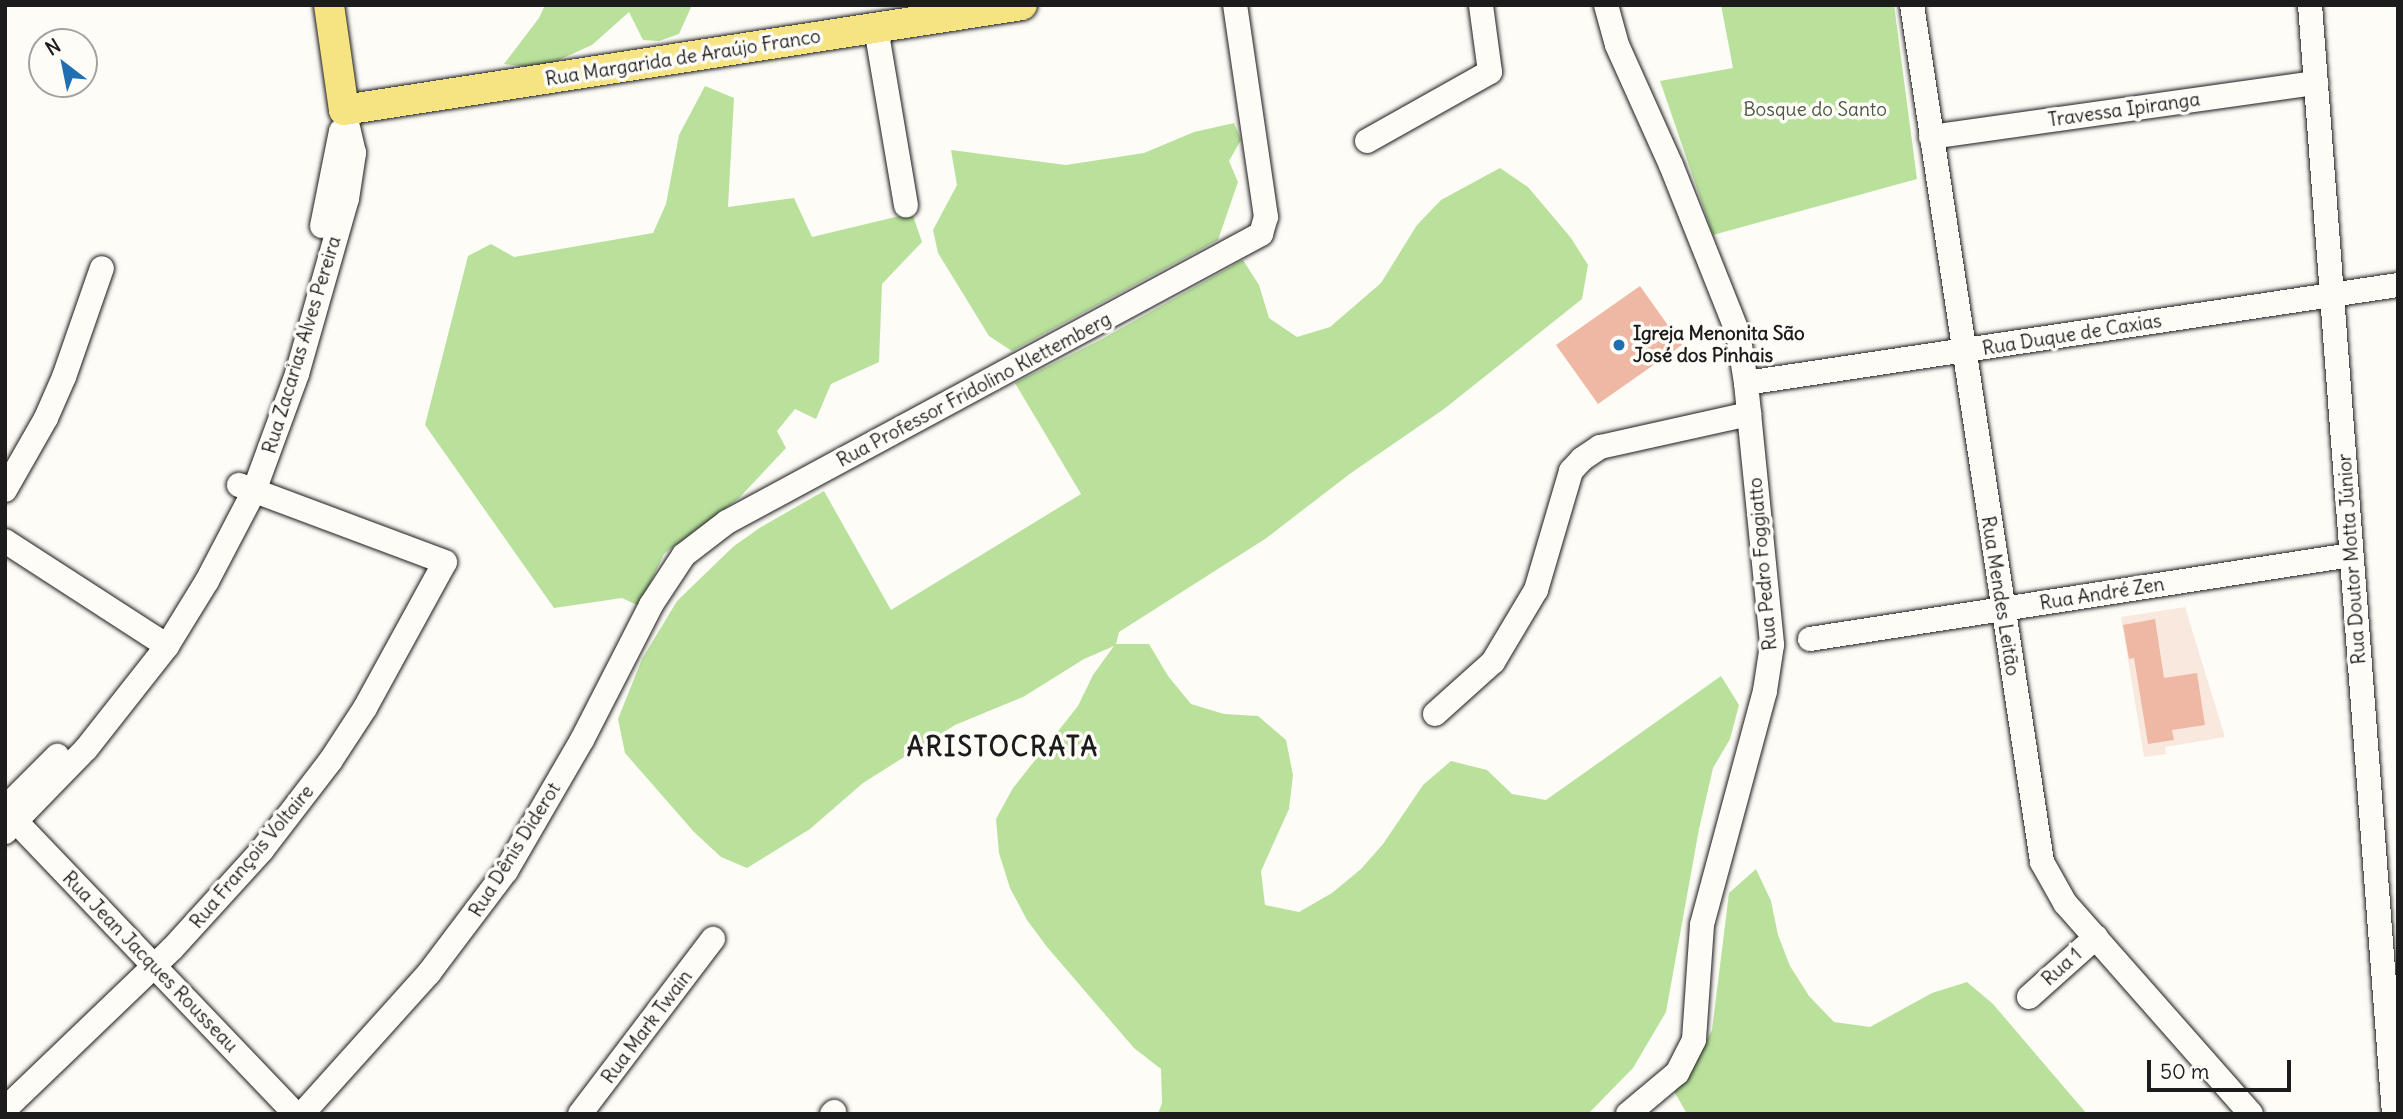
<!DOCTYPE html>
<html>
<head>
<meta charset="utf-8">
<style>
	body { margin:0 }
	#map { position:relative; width:2403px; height:1119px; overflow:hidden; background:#fdfcf7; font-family:Delius,sans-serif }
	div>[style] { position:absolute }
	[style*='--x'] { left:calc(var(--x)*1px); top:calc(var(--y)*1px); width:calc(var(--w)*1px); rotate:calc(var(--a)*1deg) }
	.built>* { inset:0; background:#f9e8de }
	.green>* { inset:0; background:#b9e19c }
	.building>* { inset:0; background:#efb8a4 }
	.roads { filter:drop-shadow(0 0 2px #1c1c1c) drop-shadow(0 0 2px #1c1c1c) }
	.minor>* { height:24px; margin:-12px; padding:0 12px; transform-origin:12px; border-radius:12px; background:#fdfcf7 }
	.major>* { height:30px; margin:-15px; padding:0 15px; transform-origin:15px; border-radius:15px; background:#f6e381 }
	.dots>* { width:19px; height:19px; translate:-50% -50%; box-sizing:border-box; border:4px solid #fdfcf7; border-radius:50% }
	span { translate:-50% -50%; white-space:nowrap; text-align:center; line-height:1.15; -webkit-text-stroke:7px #fdfcf7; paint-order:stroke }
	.street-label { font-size:19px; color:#1c1c1c }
	.park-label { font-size:19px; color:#4b5742 }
	.poi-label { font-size:19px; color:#1c1c1c; font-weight:700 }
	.left { translate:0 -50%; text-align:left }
	.district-label { font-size:26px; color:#1c1c1c; font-weight:700; letter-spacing:2px }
	.frame { position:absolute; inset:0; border:7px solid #1c1c1c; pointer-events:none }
	.north { position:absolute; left:28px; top:28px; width:70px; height:70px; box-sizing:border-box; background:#fdfcf7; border:2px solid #a3a29f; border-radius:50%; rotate:328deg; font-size:19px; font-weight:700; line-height:28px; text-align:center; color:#1c1c1c }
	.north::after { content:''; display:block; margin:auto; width:24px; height:32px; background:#1f6fb2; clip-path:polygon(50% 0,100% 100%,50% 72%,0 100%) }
	.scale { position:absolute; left:2147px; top:1060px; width:144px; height:32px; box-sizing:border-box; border:4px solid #1c1c1c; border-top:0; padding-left:9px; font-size:21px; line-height:24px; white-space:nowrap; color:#1c1c1c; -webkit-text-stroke:5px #fdfcf7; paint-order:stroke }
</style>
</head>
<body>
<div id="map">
	<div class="built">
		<div style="clip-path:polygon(2185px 607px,2225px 737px,2165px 747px,2166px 754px,2144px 757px,2121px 617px)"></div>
	</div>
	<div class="green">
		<div style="clip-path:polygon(545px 5px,692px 5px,679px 34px,659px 41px,643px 40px,629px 12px,592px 45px,541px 68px,504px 64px,539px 18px)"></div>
		<div style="clip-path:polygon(1721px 5px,1894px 5px,1917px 179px,1713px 235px,1660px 81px,1733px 68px)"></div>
		<div style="clip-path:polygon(705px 86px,734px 98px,728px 207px,794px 198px,812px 237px,912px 213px,922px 242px,882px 284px,879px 362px,831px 384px,816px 419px,795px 409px,777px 431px,786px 448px,739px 498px,664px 554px,639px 606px,622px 598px,554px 608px,425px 425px,468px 256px,491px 244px,514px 257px,653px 233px,666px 204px,679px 135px)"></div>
		<div style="clip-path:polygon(1234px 123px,1241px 140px,1229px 161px,1238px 182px,1218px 240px,1012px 351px,989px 336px,938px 253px,933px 230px,957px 185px,951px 150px,1066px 165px,1144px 153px,1194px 132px)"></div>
		<div style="clip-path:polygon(1500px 168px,1528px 187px,1571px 238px,1588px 265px,1582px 299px,1444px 409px,1351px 473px,1265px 539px,1119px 632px,1116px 644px,1149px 644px,1168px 676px,1191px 704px,1224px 714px,1258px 716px,1286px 740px,1293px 775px,1289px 809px,1261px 871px,1265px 905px,1299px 912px,1332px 893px,1361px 869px,1383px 844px,1423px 785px,1451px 761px,1487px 770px,1512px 794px,1546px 800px,1721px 676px,1739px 705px,1730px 739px,1713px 768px,1699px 829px,1666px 1012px,1633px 1068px,1588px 1114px,1158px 1114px,1162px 1103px,1161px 1069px,1134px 1048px,1047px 947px,1027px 920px,1010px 888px,999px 853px,996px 819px,1013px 788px,1078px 706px,1093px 675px,1114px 646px,1084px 659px,1023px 697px,955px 725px,863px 783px,810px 829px,747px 868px,721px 857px,694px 832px,625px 753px,618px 719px,642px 659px,677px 601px,734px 546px,761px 527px,824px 491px,891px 610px,1081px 494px,1015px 383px,1102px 339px,1243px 260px,1259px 285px,1269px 318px,1297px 337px,1330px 327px,1381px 283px,1417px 225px,1441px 200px)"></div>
		<div style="clip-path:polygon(1756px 869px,1771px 901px,1778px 935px,1790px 966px,1809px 996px,1834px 1022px,1870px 1027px,1932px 993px,1967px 982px,1993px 1004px,2087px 1114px,1687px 1114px,1674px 1091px,1695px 1062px,1712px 1030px,1729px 893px)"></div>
	</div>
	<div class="building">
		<div style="clip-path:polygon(1640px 286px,1682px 345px,1598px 404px,1556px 345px)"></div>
		<div style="clip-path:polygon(2155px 619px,2164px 678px,2197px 673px,2205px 725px,2172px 730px,2174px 740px,2148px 744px,2134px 658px,2129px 659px,2123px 625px)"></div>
	</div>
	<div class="roads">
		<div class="minor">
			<div style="--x:1606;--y:5;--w:41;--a:74.6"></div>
			<div style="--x:1617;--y:45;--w:132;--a:65.8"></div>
			<div style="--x:1671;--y:165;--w:181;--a:68.3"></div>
			<div style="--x:1738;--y:333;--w:51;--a:80.9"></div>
			<div style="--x:1746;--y:383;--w:263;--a:84.3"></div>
			<div style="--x:1772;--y:645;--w:47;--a:98.7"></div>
			<div style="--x:1765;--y:691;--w:242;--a:105.1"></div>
			<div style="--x:1702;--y:925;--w:115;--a:94"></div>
			<div style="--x:1694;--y:1040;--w:37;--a:117"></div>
			<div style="--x:1677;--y:1073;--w:64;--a:140.1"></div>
			<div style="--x:1912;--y:5;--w:867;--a:81.37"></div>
			<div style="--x:2042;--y:862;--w:47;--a:60.7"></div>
			<div style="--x:2065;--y:903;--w:281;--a:48.6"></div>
			<div style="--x:2310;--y:5;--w:1112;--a:85.67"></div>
			<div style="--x:876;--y:28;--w:180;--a:80.4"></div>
			<div style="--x:1931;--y:137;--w:389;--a:-8"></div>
			<div style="--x:1367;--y:141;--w:141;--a:-29.3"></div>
			<div style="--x:1490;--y:72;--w:68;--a:-97.7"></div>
			<div style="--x:322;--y:226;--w:97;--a:-78.7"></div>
			<div style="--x:1746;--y:383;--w:659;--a:-8.55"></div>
			<div style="--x:5;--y:490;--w:83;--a:-60.3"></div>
			<div style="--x:46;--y:418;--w:45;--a:-66.3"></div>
			<div style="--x:64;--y:377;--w:115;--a:-70.8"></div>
			<div style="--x:5;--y:541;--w:193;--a:32.9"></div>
			<div style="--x:1810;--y:639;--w:547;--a:-8.83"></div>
			<div style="--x:1435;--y:714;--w:78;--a:-41.9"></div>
			<div style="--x:1493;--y:662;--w:84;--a:-59.2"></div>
			<div style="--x:1536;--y:590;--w:124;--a:-73.6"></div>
			<div style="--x:1571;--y:471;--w:16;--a:-47"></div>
			<div style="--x:1582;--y:459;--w:22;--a:-34"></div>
			<div style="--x:1600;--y:447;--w:153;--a:-12.5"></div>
			<div style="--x:5;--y:808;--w:74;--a:-45"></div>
			<div style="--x:6;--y:811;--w:419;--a:46.3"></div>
			<div style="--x:5;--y:832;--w:116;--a:-45.7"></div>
			<div style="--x:86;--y:749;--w:131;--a:-51.8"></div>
			<div style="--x:167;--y:646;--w:76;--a:-58.4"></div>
			<div style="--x:207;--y:581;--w:102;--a:-62.4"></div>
			<div style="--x:254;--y:491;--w:125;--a:-69.8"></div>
			<div style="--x:297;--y:374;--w:182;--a:-74.1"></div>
			<div style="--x:347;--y:199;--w:47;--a:-81.3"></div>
			<div style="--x:354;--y:153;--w:44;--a:-103.1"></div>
			<div style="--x:2029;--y:997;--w:90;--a:-41.8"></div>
			<div style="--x:5;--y:1109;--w:231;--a:-43.8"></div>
			<div style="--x:172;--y:949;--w:134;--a:-47.7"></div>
			<div style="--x:262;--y:850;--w:113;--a:-52.5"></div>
			<div style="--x:331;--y:760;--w:62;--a:-56.8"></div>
			<div style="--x:365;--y:708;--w:166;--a:-61.3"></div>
			<div style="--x:445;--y:562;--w:220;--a:-159.5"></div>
			<div style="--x:302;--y:1114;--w:190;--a:-48"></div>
			<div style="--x:429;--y:973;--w:128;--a:-53"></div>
			<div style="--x:506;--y:871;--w:151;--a:-59.9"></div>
			<div style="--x:582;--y:740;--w:152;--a:-62.9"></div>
			<div style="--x:651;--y:605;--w:60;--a:-56.6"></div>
			<div style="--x:684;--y:555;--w:54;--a:-37.5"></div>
			<div style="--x:727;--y:522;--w:607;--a:-28.34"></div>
			<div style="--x:1261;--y:234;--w:18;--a:-74"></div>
			<div style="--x:1266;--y:217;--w:214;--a:-98.3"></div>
			<div style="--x:580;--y:1114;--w:220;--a:-52.8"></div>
			<div style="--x:832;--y:1114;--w:3;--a:-45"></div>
		</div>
		<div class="major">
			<div style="--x:329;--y:5;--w:106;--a:81.9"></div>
			<div style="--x:344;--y:110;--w:686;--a:-8.8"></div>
		</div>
	</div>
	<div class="dots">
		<div style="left:1619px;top:345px;background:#1f6fb2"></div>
	</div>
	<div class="street-label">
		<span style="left:683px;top:58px;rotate:-9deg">Rua Margarida de Araújo Franco</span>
		<span style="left:2124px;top:110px;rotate:-8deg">Travessa Ipiranga</span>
		<span style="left:2072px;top:335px;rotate:-9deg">Rua Duque de Caxias</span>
		<span style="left:302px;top:345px;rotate:-73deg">Rua Zacarias Alves Pereira</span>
		<span style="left:974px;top:390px;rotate:-28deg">Rua Professor Fridolino Klettemberg</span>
		<span style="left:2352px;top:559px;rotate:-94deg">Rua Doutor Motta Júnior</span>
		<span style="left:1763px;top:564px;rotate:-95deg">Rua Pedro Foggiatto</span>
		<span style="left:2102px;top:594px;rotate:-9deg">Rua André Zen</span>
		<span style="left:2000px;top:596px;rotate:81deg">Rua Mendes Leitão</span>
		<span style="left:515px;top:850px;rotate:-58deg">Rua Dênis Diderot</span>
		<span style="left:252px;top:857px;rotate:-50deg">Rua François Voltaire</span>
		<span style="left:150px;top:962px;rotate:46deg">Rua Jean Jacques Rousseau</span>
		<span style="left:2062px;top:967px;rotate:-42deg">Rua 1</span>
		<span style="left:647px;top:1027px;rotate:-53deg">Rua Mark Twain</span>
	</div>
	<div class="park-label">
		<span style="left:1815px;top:110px">Bosque do Santo</span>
	</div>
	<div class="poi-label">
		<span class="left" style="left:1633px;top:345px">Igreja Menonita São<br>José dos Pinhais</span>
	</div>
	<div class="district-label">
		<span style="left:1003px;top:747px">ARISTOCRATA</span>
	</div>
	<div class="frame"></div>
	<div class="north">N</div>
	<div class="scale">50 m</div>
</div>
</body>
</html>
